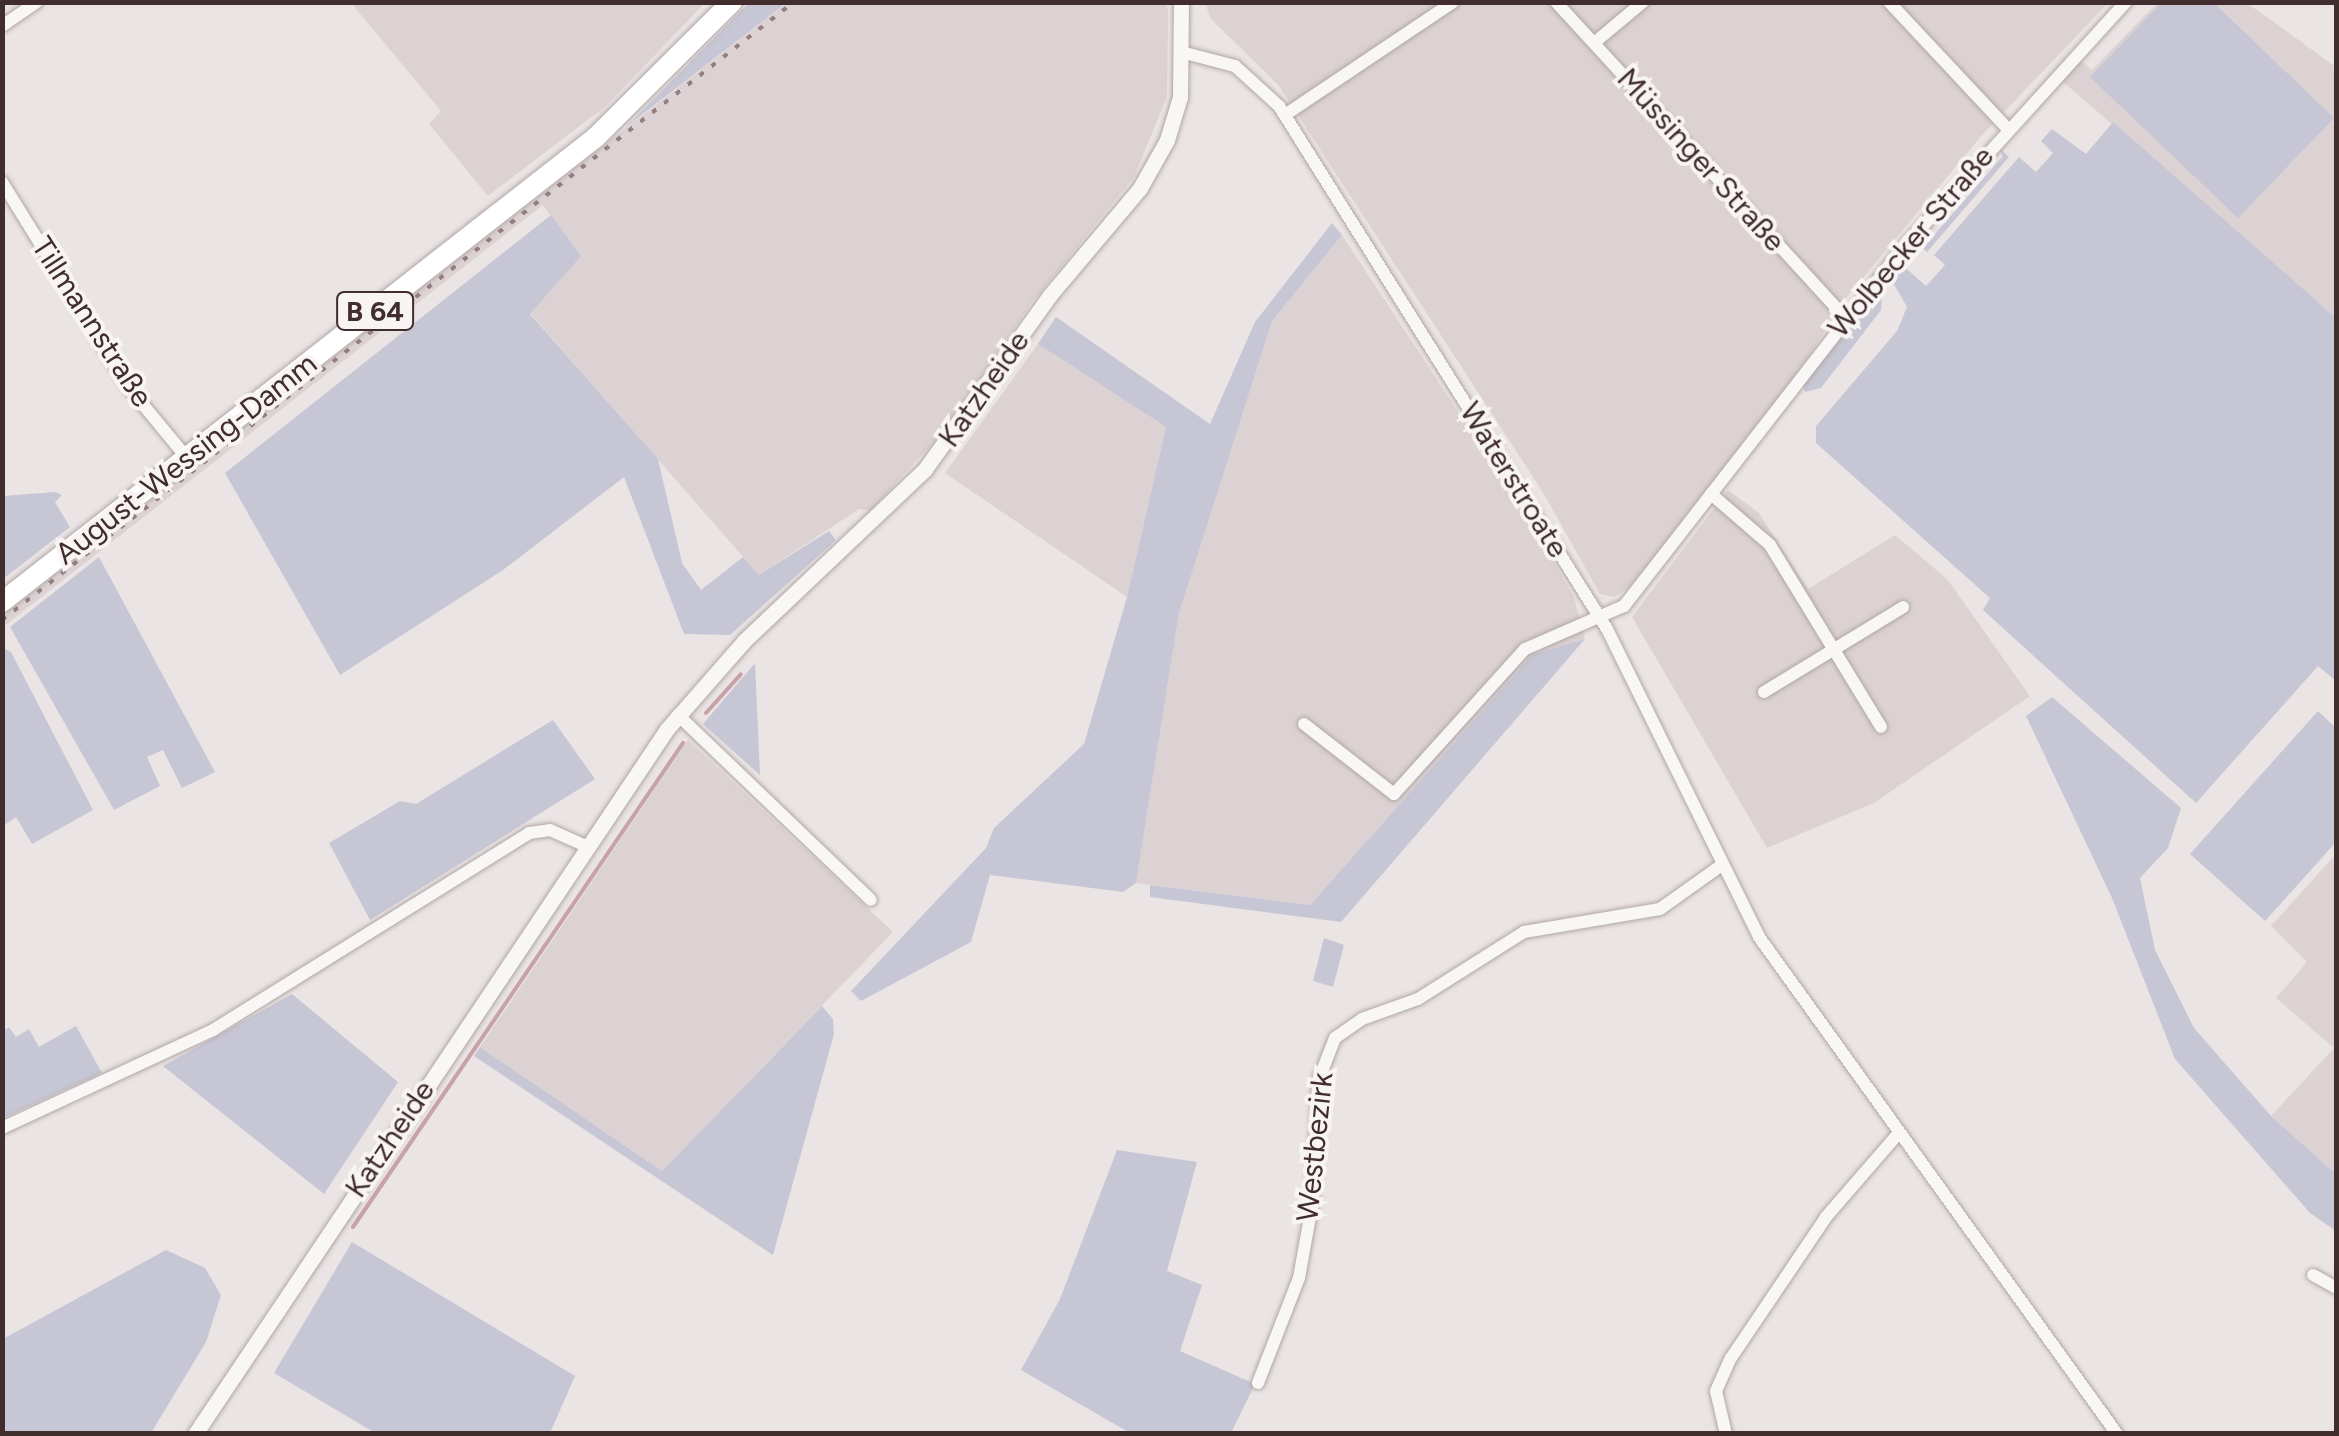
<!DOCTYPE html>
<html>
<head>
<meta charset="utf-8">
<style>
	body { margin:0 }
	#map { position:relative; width:2339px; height:1436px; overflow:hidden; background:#ebe4e4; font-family:Figtree,sans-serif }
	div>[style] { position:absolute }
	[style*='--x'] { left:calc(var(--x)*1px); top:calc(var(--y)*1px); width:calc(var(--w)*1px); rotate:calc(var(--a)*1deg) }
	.built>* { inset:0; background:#dcd2d3 }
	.green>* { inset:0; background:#c7c6d4 }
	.stream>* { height:4px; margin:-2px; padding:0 2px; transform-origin:2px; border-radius:2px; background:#c7a2a8 }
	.roads { filter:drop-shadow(0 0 2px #b1a6a6) drop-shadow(0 0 2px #b1a6a6) }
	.minor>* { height:12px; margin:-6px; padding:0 6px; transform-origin:6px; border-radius:6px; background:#f9f6f6 }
	.tertiary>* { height:15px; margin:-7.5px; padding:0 7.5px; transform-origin:7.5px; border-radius:7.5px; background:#f9f6f6 }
	.primary>* { height:20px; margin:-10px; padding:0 10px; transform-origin:10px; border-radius:10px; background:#fff }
	.rail>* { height:4px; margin-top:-2px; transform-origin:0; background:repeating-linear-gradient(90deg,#937f80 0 5px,transparent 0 15px) }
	span { translate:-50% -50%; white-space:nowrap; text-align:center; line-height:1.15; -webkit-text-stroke:8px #f8f4f4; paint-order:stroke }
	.shield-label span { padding:2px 8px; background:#f8f4f4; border:2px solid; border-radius:8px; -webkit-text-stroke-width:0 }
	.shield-label { font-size:28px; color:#412d2e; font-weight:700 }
	.street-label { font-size:30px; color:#412d2e }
	.frame { position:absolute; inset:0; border:5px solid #412d2e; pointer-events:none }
</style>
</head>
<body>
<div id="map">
	<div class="built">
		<div style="clip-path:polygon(351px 3px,705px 3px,606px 106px,488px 196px,429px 124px,441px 111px)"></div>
		<div style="clip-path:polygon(786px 3px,1166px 3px,1168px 11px,1167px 97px,1134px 177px,1030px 305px,941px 434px,871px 510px,859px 509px,759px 575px,530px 313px,580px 256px,543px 205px,3px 627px,3px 615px)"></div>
		<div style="clip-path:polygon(1205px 3px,2108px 3px,1983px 134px,1847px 297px,1778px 404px,1629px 588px,1614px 597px,1600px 594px,1544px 494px,1279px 86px,1211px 19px)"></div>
		<div style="clip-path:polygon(2157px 3px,2247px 3px,2336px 67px,2336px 318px,2062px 81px,2081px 61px,2092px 70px)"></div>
		<div style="clip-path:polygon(1342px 235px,1527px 517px,1574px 597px,1585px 639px,1533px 654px,1310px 905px,1136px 883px,1179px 613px,1231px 447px,1272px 321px)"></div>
		<div style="clip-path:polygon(1038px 344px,1166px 427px,1127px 597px,945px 473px)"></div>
		<div style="clip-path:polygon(1728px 490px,1759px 513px,1808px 589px,1895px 535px,1947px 579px,2030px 696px,1874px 803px,1767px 848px,1632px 617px)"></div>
		<div style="clip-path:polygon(688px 740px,893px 932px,662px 1171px,480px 1047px)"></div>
		<div style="clip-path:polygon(2336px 854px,2336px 1174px,2271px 1116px,2334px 1048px,2276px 998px,2307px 962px,2271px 926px)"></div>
	</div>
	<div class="green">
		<div style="clip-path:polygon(2162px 2px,2214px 3px,2334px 118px,2238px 218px,2090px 77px)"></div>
		<div style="clip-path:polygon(749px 3px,786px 3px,626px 127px)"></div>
		<div style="clip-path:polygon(2113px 122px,2336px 318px,2336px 681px,2318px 666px,2196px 803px,1983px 610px,1990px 598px,1816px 443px,1816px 426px,1897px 331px,1907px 307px,1891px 279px,1899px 262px,1926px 286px,1945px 265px,1934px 255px,2019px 157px,2036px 172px,2053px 153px,2041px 141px,2052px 129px,2086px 154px)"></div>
		<div style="clip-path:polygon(1998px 147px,2009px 157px,1927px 252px,1916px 242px,1926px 244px,2003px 156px)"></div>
		<div style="clip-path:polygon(551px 215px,581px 256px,530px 314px,658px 459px,682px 563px,701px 590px,743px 557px,759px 575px,829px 531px,836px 540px,730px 635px,684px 634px,624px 477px,503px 570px,340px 675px,225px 473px)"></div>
		<div style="clip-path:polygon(1332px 223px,1342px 235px,1272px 321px,1179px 613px,1136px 883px,1123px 892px,990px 875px,971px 942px,861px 1001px,851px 991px,986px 848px,994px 828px,1084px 744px,1127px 597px,1166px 427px,1038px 344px,1056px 317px,1210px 424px,1255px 322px)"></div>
		<div style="clip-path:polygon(1870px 297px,1882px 297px,1881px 310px,1821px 388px,1805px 392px,1803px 386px)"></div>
		<div style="clip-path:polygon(55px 492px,62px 495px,55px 502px,70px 527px,3px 579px,3px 496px)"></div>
		<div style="clip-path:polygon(99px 557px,215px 772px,182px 788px,163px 750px,147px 757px,160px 786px,114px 810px,10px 627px)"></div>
		<div style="clip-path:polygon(1585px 639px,1341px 922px,1150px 897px,1150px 885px,1310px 905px,1533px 654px)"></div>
		<div style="clip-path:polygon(3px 648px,11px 652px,93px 810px,32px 844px,16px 817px,3px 826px)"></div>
		<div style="clip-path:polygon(755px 663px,760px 775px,703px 724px)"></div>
		<div style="clip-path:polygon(2052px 697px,2181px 808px,2168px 848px,2140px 878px,2155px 950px,2194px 1028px,2271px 1116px,2336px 1174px,2336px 1231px,2310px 1213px,2175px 1059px,2112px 898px,2026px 716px)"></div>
		<div style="clip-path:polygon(2318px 711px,2336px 728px,2336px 842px,2265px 921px,2190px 854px)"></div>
		<div style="clip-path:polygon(553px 720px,595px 779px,370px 920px,329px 843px,400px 801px,416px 804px)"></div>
		<div style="clip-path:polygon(1324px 938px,1344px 945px,1333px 987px,1313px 981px)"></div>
		<div style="clip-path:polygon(292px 994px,398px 1082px,324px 1194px,163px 1066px)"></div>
		<div style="clip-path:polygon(822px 1006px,833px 1019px,834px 1034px,773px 1255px,474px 1056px,480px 1047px,662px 1171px)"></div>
		<div style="clip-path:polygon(76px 1026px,102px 1073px,3px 1118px,3px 1031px,9px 1027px,16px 1037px,29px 1029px,39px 1047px)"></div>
		<div style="clip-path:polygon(1117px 1150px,1197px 1162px,1167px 1271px,1202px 1285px,1180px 1351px,1255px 1384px,1231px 1433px,1130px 1433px,1021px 1370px,1060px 1299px)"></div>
		<div style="clip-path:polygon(352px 1242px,575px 1376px,550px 1433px,375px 1433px,274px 1373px)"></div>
		<div style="clip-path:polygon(166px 1250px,205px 1268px,221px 1295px,206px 1342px,151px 1433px,3px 1433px,3px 1339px)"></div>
	</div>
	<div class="stream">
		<div style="--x:706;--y:713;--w:52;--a:-48.1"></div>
		<div style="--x:353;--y:1227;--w:586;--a:-55.71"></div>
	</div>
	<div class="roads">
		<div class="minor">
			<div style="--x:1556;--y:2;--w:430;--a:47.5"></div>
			<div style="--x:1889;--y:2;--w:173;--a:46.9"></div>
			<div style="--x:2;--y:26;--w:42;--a:-34.4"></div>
			<div style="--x:1594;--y:43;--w:64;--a:-39.9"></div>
			<div style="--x:1185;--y:53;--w:52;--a:14.6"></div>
			<div style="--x:1235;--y:66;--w:59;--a:42.3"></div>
			<div style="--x:1279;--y:106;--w:617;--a:57.91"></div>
			<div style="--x:1607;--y:629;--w:343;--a:63.7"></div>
			<div style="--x:1759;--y:937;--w:613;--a:54.23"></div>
			<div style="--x:1285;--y:115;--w:202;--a:-33.9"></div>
			<div style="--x:2;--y:182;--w:243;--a:58.3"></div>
			<div style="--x:130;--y:389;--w:89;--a:50.4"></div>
			<div style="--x:1711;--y:494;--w:78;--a:40.8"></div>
			<div style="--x:1770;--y:545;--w:213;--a:58.6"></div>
			<div style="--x:1764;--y:692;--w:163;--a:-31.4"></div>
			<div style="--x:678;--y:715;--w:267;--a:43.8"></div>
			<div style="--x:1304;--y:724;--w:114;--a:37.9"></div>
			<div style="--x:1394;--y:794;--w:195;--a:-47.9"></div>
			<div style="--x:1525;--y:649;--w:108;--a:-23.5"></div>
			<div style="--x:1624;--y:606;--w:451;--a:-52.1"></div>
			<div style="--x:1901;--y:250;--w:335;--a:-47.8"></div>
			<div style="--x:2;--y:1128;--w:233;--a:-24.9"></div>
			<div style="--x:213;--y:1030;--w:372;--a:-31.9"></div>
			<div style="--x:529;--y:833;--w:21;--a:-8"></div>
			<div style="--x:550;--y:830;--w:39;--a:24"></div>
			<div style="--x:2313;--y:1275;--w:26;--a:29"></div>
			<div style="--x:1258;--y:1383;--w:113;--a:-68.7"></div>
			<div style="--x:1299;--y:1278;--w:73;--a:-79.8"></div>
			<div style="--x:1312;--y:1206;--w:127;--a:-86.8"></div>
			<div style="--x:1319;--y:1079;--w:44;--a:-68.7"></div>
			<div style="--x:1335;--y:1038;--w:33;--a:-35"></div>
			<div style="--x:1362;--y:1019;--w:59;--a:-19.7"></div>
			<div style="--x:1418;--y:999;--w:125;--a:-32.3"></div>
			<div style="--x:1524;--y:932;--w:138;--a:-9.6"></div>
			<div style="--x:1660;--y:909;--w:76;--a:-35.4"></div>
			<div style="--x:1726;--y:1434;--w:44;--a:-103.1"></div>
			<div style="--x:1716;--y:1391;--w:36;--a:-66"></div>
			<div style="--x:1731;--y:1358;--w:170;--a:-56"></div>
			<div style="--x:1826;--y:1217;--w:108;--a:-49.1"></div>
		</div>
		<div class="tertiary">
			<div style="--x:195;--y:1434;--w:848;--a:-56.2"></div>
			<div style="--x:667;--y:729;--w:117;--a:-48.8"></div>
			<div style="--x:744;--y:641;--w:250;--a:-43.5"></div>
			<div style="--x:925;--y:469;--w:214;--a:-54.3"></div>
			<div style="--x:1050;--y:295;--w:140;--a:-49.9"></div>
			<div style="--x:1140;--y:188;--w:55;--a:-60.6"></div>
			<div style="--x:1167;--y:140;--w:45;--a:-73.2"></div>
			<div style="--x:1180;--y:97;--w:95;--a:-89.4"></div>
		</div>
		<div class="primary">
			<div style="--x:2;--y:602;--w:754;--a:-38.05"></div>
			<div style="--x:596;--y:137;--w:192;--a:-44.8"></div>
		</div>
	</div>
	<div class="rail">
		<div style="--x:2;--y:620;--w:1005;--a:-37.97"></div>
	</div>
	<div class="shield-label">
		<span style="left:375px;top:311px">B 64</span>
	</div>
	<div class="street-label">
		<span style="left:1701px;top:160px;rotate:48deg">Müssinger Straße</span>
		<span style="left:1911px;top:242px;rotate:-50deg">Wolbecker Straße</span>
		<span style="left:92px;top:322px;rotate:57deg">Tillmannstraße</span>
		<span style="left:984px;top:389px;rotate:-55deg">Katzheide</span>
		<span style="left:186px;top:459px;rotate:-38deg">August-Wessing-Damm</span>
		<span style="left:1514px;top:480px;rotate:58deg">Waterstroate</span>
		<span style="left:390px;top:1139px;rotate:-56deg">Katzheide</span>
		<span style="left:1315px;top:1147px;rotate:-84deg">Westbezirk</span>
	</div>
	<div class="frame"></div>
</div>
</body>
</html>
